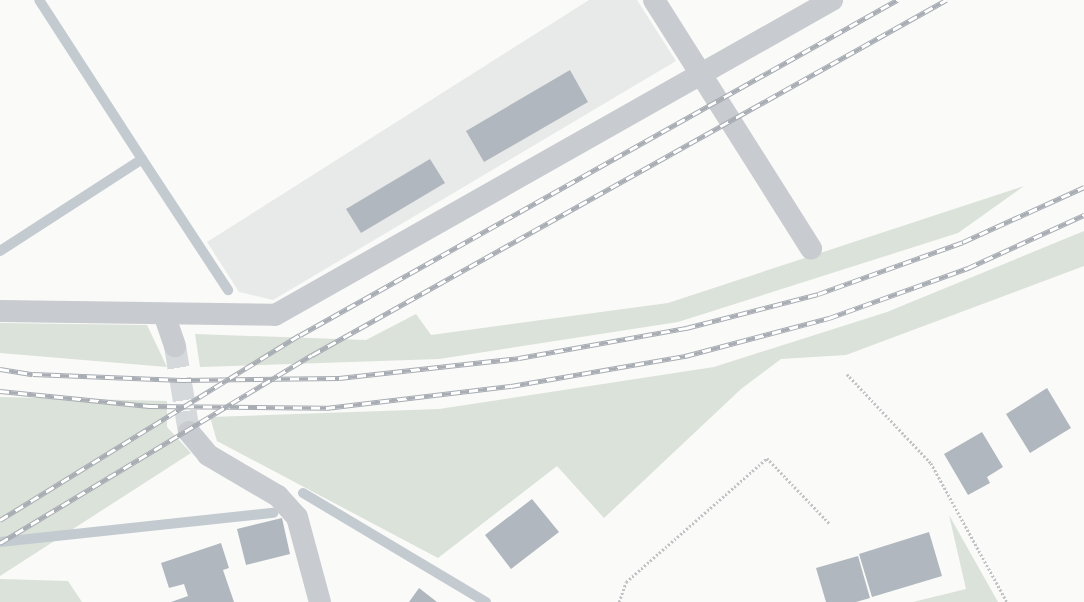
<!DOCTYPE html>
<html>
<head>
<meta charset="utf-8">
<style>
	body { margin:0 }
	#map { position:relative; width:1084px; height:602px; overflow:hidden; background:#fafaf8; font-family:Lato,sans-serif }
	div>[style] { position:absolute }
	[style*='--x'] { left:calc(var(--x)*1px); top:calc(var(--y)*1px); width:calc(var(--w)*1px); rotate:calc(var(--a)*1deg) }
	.built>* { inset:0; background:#e8e9e9 }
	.green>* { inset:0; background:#dbe2d9 }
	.stream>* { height:10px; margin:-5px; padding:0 5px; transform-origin:5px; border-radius:5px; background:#c3cbd1 }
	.building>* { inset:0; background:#b1b7bf }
	.minor-tunnel>* { height:22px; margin-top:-11px; transform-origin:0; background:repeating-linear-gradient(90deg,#d6d9dc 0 22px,transparent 0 33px) }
	.path>* { height:2.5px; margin-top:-1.25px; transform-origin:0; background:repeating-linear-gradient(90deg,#c1c3c6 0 2px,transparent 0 4px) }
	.minor>* { height:22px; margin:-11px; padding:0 11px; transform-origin:11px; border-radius:11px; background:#c8cbcf }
	.rail>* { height:4.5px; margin-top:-2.25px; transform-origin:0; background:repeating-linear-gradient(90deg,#fff 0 9px,#a8adb4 0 18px); box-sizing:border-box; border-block:1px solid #a8adb4 }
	span { translate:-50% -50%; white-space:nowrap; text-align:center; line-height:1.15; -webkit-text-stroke:4px #fff; paint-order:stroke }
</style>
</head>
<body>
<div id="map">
	<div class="built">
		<div style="clip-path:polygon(589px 0,637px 0,676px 61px,273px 300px,239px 292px,207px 242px)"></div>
	</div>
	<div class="green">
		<div style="clip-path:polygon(1024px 186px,958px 233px,678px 322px,439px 359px,200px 367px,195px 334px,366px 340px,416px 314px,431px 335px,668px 303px)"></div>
		<div style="clip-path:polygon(1084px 231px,1084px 266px,846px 355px,781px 359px,741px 389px,604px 518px,557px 466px,438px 558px,217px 441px,210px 417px,439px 409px,714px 367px,887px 312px)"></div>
		<div style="clip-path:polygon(0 323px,147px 325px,167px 367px,0 353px)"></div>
		<div style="clip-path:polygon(0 397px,167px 401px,167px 427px,191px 453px,0 576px)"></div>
		<div style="clip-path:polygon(949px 515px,998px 602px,913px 602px,966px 589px)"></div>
		<div style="clip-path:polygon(0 579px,68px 581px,82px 602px,0 602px)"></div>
	</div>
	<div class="stream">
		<div style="--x:142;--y:159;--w:157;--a:56.7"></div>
		<div style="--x:0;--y:251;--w:169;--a:-32.9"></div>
		<div style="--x:142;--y:159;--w:189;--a:-122.9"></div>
		<div style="--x:303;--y:493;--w:213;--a:30.8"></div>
		<div style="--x:0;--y:542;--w:275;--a:-6.1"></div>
	</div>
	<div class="building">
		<div style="clip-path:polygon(570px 70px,588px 102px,484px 162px,466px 131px)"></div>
		<div style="clip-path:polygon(430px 159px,445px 183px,361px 233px,346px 209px)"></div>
		<div style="clip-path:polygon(1047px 388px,1071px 428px,1030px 453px,1006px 414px)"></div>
		<div style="clip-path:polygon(982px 432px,1003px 467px,987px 477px,990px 483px,968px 495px,944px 454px)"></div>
		<div style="clip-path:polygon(532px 499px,559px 532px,511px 569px,485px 535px)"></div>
		<div style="clip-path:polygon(282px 518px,290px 554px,246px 565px,237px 529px)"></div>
		<div style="clip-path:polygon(929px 532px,942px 576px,872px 597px,859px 554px)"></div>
		<div style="clip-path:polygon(221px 543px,229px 568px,223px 570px,234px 602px,171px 602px,188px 596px,184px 584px,169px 588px,161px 563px)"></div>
		<div style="clip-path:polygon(858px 556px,870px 598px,856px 602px,826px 602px,816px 568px)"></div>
		<div style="clip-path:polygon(419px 588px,437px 602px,409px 602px)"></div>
	</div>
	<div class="minor-tunnel">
		<div style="--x:175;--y:346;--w:87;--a:80.8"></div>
	</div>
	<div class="path">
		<div style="--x:847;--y:374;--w:122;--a:46.7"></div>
		<div style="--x:931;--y:463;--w:158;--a:61.3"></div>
		<div style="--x:619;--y:602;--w:21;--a:-71"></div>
		<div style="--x:626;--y:582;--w:188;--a:-41.3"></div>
		<div style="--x:767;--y:458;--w:91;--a:46.3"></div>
	</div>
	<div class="minor">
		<div style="--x:654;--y:0;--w:294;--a:57.7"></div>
		<div style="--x:0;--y:311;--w:275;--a:0.8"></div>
		<div style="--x:275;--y:315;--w:640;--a:-29.49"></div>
		<div style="--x:164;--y:314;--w:34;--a:71"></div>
		<div style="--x:189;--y:432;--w:30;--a:50"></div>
		<div style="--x:208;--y:455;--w:81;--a:30.4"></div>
		<div style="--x:278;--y:496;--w:28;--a:48"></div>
		<div style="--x:297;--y:517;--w:88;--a:74.9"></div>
	</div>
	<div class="rail">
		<div style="--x:0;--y:369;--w:33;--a:9"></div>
		<div style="--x:33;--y:374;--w:149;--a:2.3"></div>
		<div style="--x:182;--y:380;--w:157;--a:-0.7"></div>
		<div style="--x:339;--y:378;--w:181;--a:-6.3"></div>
		<div style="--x:519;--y:358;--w:170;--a:-10.2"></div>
		<div style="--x:686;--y:328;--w:136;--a:-14.4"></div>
		<div style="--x:818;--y:294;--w:154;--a:-19.7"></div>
		<div style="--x:963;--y:242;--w:133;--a:-24.4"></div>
		<div style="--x:0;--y:391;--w:150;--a:5.7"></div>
		<div style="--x:149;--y:406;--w:177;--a:0.6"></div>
		<div style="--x:326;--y:408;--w:186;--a:-6.8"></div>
		<div style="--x:511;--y:386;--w:177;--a:-9.8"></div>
		<div style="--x:685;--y:356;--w:149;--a:-14.8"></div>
		<div style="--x:829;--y:318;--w:148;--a:-19.8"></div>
		<div style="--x:968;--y:268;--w:128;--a:-24.6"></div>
		<div style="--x:0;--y:520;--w:352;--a:-31.7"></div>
		<div style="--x:300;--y:335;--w:685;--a:-29.3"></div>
		<div style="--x:0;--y:543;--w:364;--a:-31.1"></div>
		<div style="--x:312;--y:355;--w:727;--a:-29.25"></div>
	</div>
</div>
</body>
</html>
